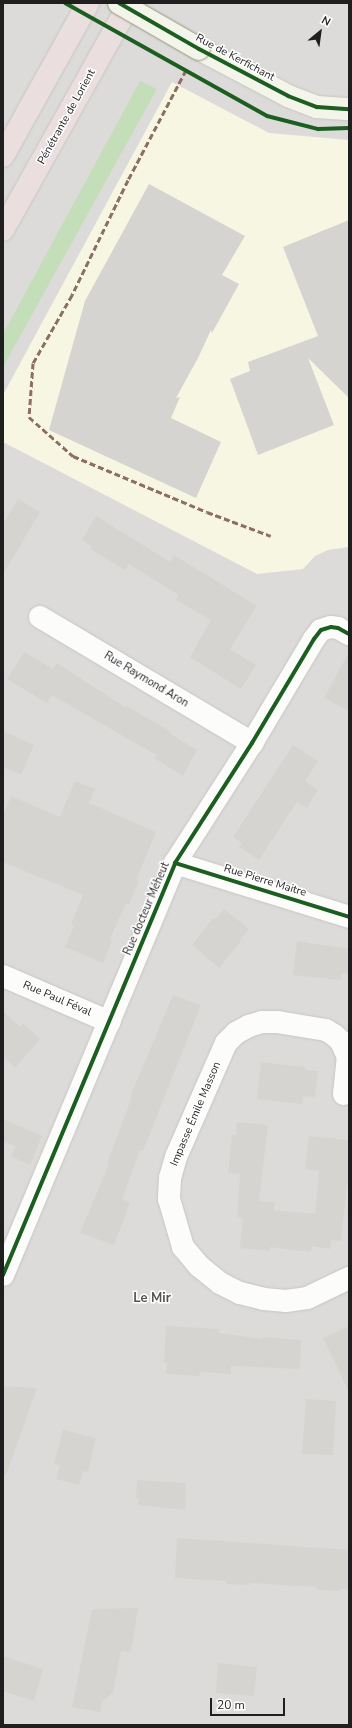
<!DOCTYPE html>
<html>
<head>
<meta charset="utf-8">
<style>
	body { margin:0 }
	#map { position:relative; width:352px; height:1728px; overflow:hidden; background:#eeece7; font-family:"Nunito Sans",sans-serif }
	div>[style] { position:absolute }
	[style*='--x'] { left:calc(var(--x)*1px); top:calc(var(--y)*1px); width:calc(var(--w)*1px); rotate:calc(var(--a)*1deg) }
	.residential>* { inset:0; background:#dddbd9 }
	.education>* { inset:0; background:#f6f6e3 }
	.forest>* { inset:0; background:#c4deba }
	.building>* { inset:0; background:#d6d4d0 }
	.roads { filter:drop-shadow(0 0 1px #c6c6c3) drop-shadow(0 0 1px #c6c6c3) }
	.street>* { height:22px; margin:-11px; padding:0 11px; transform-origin:11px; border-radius:11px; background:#fcfcfb }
	.secondary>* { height:22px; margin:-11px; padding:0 11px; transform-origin:11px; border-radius:11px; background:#f3f4ea }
	.highway>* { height:22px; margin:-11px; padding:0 11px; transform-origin:11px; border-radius:11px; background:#ebdede }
	.bridges { filter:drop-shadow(0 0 1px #94987e) drop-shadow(0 0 1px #94987e) }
	.secondary-bridge>* { height:22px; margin:-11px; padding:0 11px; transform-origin:11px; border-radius:11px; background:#f3f4ea }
	.quiet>* { height:3px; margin-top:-1.5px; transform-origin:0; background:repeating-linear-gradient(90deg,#8d6e63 0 6px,transparent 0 9px) }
	.cycleway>* { height:4px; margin:-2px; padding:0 2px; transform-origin:2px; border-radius:2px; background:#1b5e20 }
	span { translate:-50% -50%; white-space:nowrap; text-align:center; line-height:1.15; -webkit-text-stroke:3px #fff; paint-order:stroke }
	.street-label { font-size:11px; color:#1f1f1f }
	.quarter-label { font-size:13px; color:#525252; font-weight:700 }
	.frame { position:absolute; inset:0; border:4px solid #1f1f1f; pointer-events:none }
	.north { position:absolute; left:300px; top:12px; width:40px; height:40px; -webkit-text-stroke:3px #fff; paint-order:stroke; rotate:29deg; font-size:11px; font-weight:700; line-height:16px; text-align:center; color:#1f1f1f }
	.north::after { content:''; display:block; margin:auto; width:14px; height:18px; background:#1f1f1f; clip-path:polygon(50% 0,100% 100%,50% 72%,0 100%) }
	.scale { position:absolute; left:210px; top:1698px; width:75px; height:18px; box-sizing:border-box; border:2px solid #1f1f1f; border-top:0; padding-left:5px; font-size:12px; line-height:14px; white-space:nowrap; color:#1f1f1f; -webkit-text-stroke:3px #fff; paint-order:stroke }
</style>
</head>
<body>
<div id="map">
	<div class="residential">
		<div style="clip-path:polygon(3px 3px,349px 3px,349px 1725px,3px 1725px)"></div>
	</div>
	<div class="education">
		<div style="clip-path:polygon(172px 82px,269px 133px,349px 140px,349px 547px,328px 550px,315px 556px,303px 569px,257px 574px,3px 442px,3px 395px)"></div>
	</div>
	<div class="forest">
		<div style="clip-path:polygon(140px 81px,157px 89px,3px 367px,3px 334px)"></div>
	</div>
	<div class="building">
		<div style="clip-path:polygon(149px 184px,245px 236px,222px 275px,239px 284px,212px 333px,211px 330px,198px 358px,176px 398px,180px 397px,171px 418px,221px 442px,196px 498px,49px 430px,85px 301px)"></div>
		<div style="clip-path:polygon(349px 220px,349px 398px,308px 358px,334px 425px,258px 455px,230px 379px,250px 371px,248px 362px,318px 336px,283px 247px)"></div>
		<div style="clip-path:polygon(18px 499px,40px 512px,3px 574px,3px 524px)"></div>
		<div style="clip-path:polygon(96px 516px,170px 562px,174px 555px,257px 606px,230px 649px,256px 665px,241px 689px,190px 657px,211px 620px,176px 600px,179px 595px,129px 564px,125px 570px,90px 549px,91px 546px,82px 540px)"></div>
		<div style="clip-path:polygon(24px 652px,53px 669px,57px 663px,125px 707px,126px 706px,170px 731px,169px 733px,197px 750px,183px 776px,154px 758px,156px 755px,52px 695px,47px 703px,7px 679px)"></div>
		<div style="clip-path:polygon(349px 652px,349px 711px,324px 698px)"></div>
		<div style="clip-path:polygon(3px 731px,34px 745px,21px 775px,3px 767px)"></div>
		<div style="clip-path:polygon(293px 745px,318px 761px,305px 781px,318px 790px,307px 808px,297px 802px,259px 860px,239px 847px,242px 843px,233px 837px)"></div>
		<div style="clip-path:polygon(75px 781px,95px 789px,89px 803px,156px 832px,136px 880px,139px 881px,129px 904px,126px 903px,110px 939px,112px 941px,103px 963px,65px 947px,74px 926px,71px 924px,83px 895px,3px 862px,3px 815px,11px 796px,60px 817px)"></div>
		<div style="clip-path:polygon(224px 909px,249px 929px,240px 940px,241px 941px,219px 968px,192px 945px,213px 918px,215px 920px)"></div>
		<div style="clip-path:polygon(297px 941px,349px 949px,349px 974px,342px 973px,341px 980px,293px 975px)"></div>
		<div style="clip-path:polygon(173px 995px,201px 1005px,143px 1151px,140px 1150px,122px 1199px,130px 1203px,114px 1245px,80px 1233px,109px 1164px,107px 1163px,132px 1097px,130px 1097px)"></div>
		<div style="clip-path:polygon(3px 1011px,20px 1027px,23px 1023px,40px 1039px,15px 1068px,3px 1056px)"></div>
		<div style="clip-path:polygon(261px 1062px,305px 1067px,306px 1070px,318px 1071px,315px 1097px,303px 1096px,302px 1104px,257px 1099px)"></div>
		<div style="clip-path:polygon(3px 1119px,42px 1136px,30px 1165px,11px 1156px,16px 1146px,3px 1141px)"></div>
		<div style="clip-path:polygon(237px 1122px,268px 1125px,259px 1201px,275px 1202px,274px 1210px,315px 1214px,319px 1171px,305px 1169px,309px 1136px,349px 1140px,349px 1185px,347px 1185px,341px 1241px,331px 1240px,330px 1249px,312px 1246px,311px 1252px,270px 1247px,270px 1251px,240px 1248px,243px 1218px,237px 1217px,240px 1174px,228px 1173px,232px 1135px,236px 1135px)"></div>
		<div style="clip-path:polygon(166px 1326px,219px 1329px,219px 1333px,263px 1339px,263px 1337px,301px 1340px,300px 1369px,231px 1366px,231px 1374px,200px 1372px,199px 1376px,166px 1374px,167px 1363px,164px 1363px)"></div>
		<div style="clip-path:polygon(349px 1326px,349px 1392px,323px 1338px)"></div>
		<div style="clip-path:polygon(3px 1386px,37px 1388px,6px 1475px,3px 1474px)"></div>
		<div style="clip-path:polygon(306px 1399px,336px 1401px,333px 1455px,302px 1454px)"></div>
		<div style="clip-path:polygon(63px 1430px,96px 1438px,88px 1472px,83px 1471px,79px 1485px,56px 1479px,60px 1465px,54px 1464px)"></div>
		<div style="clip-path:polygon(137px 1480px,186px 1483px,185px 1510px,138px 1505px,139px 1499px,136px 1498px)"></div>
		<div style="clip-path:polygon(177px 1538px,349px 1550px,349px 1589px,340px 1589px,340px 1591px,317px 1590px,317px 1587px,250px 1583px,250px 1585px,226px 1584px,226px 1581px,175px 1578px)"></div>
		<div style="clip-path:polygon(138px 1608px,131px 1652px,121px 1651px,113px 1693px,102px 1701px,100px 1712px,72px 1707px,92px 1609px)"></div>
		<div style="clip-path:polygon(3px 1656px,43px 1669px,34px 1701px,3px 1691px)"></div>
		<div style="clip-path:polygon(218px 1663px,257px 1667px,254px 1696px,216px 1693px)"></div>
	</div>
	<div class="roads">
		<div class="street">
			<div style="--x:40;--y:617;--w:247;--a:30.7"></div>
			<div style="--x:175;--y:863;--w:182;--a:17.2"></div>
			<div style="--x:3;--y:976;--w:116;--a:23.3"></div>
			<div style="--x:344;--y:1094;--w:37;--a:-84"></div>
			<div style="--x:348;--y:1057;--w:17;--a:-114"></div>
			<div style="--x:341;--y:1041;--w:9;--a:-139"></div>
			<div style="--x:334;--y:1035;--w:9;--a:-148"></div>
			<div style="--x:326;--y:1030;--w:50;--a:-170.7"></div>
			<div style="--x:277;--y:1022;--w:15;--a:180"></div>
			<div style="--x:262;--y:1022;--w:14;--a:163"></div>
			<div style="--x:249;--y:1026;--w:15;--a:152"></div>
			<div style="--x:236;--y:1033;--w:14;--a:135"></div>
			<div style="--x:226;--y:1043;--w:124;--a:113.7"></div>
			<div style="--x:176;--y:1157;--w:22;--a:106"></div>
			<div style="--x:170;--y:1178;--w:21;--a:93"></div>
			<div style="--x:169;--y:1199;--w:50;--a:73.7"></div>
			<div style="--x:183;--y:1247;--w:25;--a:50"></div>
			<div style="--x:199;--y:1266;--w:27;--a:39"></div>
			<div style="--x:220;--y:1283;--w:22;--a:27"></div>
			<div style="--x:240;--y:1293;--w:25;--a:14"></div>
			<div style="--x:264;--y:1299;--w:22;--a:5"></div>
			<div style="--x:286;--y:1301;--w:21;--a:-8"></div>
			<div style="--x:307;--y:1298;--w:47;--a:-25.5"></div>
			<div style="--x:3;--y:1275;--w:446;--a:-67.3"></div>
			<div style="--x:175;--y:863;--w:143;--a:-57.3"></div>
			<div style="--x:252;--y:743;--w:121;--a:-59.2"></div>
			<div style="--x:314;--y:639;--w:11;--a:-52"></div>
			<div style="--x:321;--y:630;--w:10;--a:-17"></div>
			<div style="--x:331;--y:627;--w:7;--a:8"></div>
			<div style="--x:338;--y:628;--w:13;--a:29"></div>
		</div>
		<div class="secondary">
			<div style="--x:199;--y:49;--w:101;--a:27.8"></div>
			<div style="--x:288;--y:96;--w:31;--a:21"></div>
			<div style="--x:317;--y:107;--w:32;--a:4"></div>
		</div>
		<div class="highway">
			<div style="--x:3;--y:156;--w:175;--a:-60.9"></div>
			<div style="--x:3;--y:230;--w:260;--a:-60.8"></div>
		</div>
	</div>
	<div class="bridges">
		<div class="secondary-bridge">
			<div style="--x:119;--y:3;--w:92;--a:29.9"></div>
		</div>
	</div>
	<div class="quiet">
		<div style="--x:186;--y:70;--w:124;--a:117.8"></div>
		<div style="--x:128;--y:180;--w:128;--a:116"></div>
		<div style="--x:72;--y:295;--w:78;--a:119.8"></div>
		<div style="--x:33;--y:363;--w:54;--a:94.2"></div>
		<div style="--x:29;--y:417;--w:59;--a:41.6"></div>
		<div style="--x:73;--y:456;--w:145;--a:22.7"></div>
		<div style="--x:207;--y:512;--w:68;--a:20.6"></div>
	</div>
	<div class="cycleway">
		<div style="--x:65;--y:3;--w:231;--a:29.2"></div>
		<div style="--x:267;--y:116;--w:53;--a:14.3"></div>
		<div style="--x:318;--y:129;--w:31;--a:-2"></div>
		<div style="--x:119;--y:3;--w:92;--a:29.9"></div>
		<div style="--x:199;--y:49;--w:101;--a:27.8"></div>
		<div style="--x:288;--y:96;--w:31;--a:21"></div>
		<div style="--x:317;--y:107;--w:32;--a:4"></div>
		<div style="--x:175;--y:863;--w:182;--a:17.2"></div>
		<div style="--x:3;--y:1275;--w:446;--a:-67.3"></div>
		<div style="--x:175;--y:863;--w:143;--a:-57.3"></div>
		<div style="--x:252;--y:743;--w:121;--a:-59.2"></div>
		<div style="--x:314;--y:639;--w:11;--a:-52"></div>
		<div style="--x:321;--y:630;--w:10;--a:-17"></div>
		<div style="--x:331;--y:627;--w:7;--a:8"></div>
		<div style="--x:338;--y:628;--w:13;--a:29"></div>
	</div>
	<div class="street-label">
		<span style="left:235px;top:58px;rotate:28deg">Rue de Kerfichant</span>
		<span style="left:67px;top:117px;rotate:-61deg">Pénétrante de Lorient</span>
		<span style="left:146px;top:680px;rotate:31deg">Rue Raymond Aron</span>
		<span style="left:265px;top:881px;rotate:17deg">Rue Pierre Maitre</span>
		<span style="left:147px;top:909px;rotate:-67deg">Rue docteur Méheut</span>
		<span style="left:57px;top:999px;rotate:23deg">Rue Paul Féval</span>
		<span style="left:196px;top:1114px;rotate:-67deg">Impasse Émile Masson</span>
	</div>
	<div class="quarter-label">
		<span style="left:152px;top:1298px">Le Mir</span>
	</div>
	<div class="frame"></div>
	<div class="north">N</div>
	<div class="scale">20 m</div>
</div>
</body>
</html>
